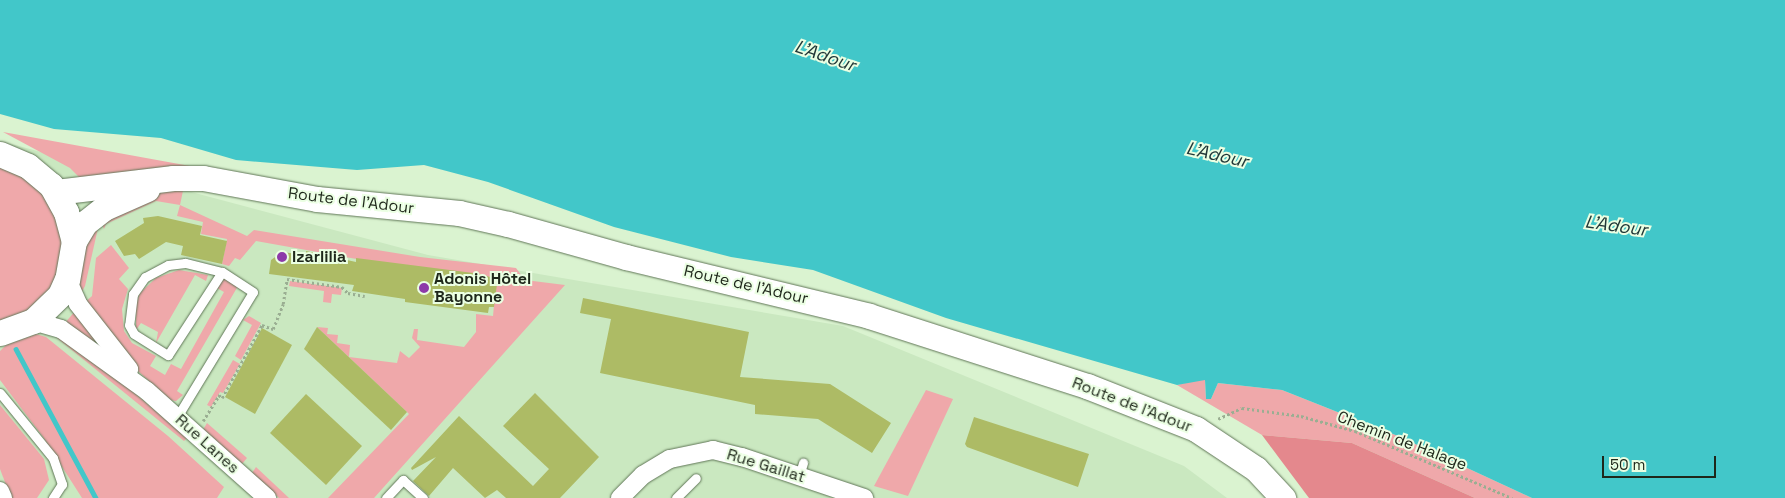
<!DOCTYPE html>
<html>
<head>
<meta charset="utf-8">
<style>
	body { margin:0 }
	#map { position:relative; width:1785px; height:498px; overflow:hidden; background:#daf3d0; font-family:"Space Grotesk",sans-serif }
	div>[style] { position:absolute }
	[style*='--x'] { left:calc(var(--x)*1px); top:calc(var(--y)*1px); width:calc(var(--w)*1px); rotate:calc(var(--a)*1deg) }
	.built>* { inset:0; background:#cae8c0 }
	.green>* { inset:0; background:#efa8aa }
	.forest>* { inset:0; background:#e4888d }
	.water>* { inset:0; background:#42c7c9 }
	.stream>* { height:4.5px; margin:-2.25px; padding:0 2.25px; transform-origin:2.25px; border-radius:2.25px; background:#42c7c9 }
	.building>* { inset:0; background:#adbb65 }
	.path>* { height:2.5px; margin-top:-1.25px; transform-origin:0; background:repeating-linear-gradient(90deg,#9aae92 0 2.5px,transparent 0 5px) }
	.roads { filter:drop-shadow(0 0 1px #607657) drop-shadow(0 0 1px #607657) }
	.service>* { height:9px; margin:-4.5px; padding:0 4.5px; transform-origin:4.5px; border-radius:4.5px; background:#fff }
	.minor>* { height:18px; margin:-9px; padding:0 9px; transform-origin:9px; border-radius:9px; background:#fff }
	.secondary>* { height:25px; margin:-12.5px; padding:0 12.5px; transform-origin:12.5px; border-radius:12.5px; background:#fff }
	.dots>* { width:14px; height:14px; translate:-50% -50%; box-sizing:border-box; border:2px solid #ebffe3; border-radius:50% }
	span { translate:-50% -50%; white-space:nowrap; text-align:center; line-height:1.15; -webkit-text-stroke:4px #ebffe3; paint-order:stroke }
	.street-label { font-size:16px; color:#1e271a }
	.poi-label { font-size:16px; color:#1e271a; font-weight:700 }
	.left { translate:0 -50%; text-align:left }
	.water-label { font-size:18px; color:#223838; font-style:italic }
	.scale { position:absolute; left:1602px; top:456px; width:114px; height:22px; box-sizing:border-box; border:2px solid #1e271a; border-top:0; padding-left:6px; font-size:15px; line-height:18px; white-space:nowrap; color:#1e271a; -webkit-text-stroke:4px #ebffe3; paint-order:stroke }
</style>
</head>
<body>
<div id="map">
	<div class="built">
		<div style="clip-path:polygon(0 141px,428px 255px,843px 326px,1184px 466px,1227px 498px,0 498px)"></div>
	</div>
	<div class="green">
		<div style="clip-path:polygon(3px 132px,190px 166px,85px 183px,70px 168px)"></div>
		<div style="clip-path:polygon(0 164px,38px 184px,64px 230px,58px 276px,45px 297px,28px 312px,0 323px)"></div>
		<div style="clip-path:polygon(184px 186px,180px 205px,247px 236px,254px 230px,420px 257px,516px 268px,525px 280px,565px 285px,374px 498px,328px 498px,409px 414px,317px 327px,328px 328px,327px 334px,338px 335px,337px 343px,350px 345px,349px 357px,397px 363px,400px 351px,409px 358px,420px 347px,412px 338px,414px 329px,418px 329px,417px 340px,464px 347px,476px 332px,476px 314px,493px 316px,496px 284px,256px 241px,240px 260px,235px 258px,229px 266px,222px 264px,227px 239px,201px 234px,203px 222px,177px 216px,180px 205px,156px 201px,106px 224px,104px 229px,102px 224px,108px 214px,158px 192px)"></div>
		<div style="clip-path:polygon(98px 228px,85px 286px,79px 297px,76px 289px,83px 242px)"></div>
		<div style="clip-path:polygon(111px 245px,129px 268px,119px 279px,128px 289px,122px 309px,124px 331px,132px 343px,156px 356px,150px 366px,165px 375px,171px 364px,181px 369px,224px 292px,215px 287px,222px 277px,238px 286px,177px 391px,183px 395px,176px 401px,170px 400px,138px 371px,84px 303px,92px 296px,96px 258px)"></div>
		<div style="clip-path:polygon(179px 270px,208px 275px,206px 281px,195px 275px,156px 343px,158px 332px,141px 323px,136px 330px,136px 303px,140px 293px,156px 278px)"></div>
		<div style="clip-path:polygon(290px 281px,342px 288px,341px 295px,332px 294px,331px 303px,323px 302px,324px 291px,289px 286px)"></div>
		<div style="clip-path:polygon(76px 310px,111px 357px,64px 324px)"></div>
		<div style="clip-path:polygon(249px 316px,261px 323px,241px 360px,235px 356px,252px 325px,243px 320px)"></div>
		<div style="clip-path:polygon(36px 334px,46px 337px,168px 436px,224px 487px,217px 498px,82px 498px,43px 437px,0 380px,0 351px,6px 345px)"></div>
		<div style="clip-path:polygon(58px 334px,123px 383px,187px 438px,184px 441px,57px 338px)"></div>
		<div style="clip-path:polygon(233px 360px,240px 364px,223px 393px,220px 392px,211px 407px,207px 405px)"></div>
		<div style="clip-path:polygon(1200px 379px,1205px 380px,1206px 399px,1211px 399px,1218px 383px,1282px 390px,1398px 436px,1532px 498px,1475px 498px,1352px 443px,1262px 435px,1177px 385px)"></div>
		<div style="clip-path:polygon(926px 390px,953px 399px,908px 496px,874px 486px)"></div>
		<div style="clip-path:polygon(0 405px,44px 459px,49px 480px,37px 498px,11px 498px,0 469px)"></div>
		<div style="clip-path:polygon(207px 423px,247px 458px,242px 464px,203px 430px)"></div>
		<div style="clip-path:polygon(256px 467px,289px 498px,279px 498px,252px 473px)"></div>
	</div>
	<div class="forest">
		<div style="clip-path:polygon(1262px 435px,1352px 443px,1475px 498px,1309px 498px)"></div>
	</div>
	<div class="water">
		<div style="clip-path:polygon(0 0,1785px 0,1785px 498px,1532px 498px,1398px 436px,1282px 390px,1218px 383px,1211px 399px,1206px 399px,1205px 380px,1177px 385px,946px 318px,813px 270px,731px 257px,614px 227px,488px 182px,424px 165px,357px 170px,236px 160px,161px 138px,54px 129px,0 114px)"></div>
	</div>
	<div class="stream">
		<div style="--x:16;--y:349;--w:169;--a:61.8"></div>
	</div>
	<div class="building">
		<div style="clip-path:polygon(158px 216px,202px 226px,200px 235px,227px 241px,222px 264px,181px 255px,183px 246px,166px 242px,139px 259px,135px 254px,124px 256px,115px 241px,144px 223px,143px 218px)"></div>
		<div style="clip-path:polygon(306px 251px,356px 262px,356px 258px,481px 274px,493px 278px,492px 283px,497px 284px,494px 307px,489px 307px,488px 313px,405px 302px,405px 299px,352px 291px,354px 285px,269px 274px,271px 260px,282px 252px,306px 255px)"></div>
		<div style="clip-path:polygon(583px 298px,749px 332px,740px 377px,830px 384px,891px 423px,872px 453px,818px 419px,755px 414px,755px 405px,600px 373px,611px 319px,580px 313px)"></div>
		<div style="clip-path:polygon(317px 327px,407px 412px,391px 430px,304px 349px)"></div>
		<div style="clip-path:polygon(262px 328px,292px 345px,255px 414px,225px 397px)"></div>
		<div style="clip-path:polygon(535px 393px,599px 457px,560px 498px,506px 498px,497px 490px,485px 498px,453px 468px,429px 496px,413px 481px,436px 457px,412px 470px,411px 468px,459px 416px,533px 486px,549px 469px,503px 426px)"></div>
		<div style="clip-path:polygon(306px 394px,362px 446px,326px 485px,270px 433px)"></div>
		<div style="clip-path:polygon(974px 417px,1089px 454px,1078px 487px,967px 447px,965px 444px)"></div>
	</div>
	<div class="path">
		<div style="--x:1218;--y:419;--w:26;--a:-25"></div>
		<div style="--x:1242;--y:408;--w:60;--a:7.7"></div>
		<div style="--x:1301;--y:416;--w:56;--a:15.5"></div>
		<div style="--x:1355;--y:431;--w:171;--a:23.1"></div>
		<div style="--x:203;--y:421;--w:31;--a:-58"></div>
		<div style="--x:219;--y:395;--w:4;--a:45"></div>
		<div style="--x:222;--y:398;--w:83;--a:-61.3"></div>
		<div style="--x:262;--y:325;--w:12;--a:20"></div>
		<div style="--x:273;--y:329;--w:27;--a:-68"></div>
		<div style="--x:283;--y:304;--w:25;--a:-81"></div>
		<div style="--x:287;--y:279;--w:56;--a:8.3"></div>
		<div style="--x:342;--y:287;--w:8;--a:45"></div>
		<div style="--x:348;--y:293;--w:17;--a:10"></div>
	</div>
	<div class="roads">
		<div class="service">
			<div style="--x:0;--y:393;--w:84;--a:50.8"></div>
			<div style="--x:53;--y:458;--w:28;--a:71"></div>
			<div style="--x:62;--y:484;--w:17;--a:123"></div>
			<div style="--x:177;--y:417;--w:146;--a:-58.7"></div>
			<div style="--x:253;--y:292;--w:37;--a:-147"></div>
			<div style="--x:222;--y:272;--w:38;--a:-166"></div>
			<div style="--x:185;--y:263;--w:17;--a:173"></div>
			<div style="--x:168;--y:265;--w:26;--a:152"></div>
			<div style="--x:145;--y:277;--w:21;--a:125"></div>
			<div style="--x:133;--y:294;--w:31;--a:97"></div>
			<div style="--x:129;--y:325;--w:10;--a:61"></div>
			<div style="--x:134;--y:334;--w:40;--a:32"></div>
			<div style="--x:168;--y:355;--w:99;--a:-57"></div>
			<div style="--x:799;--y:476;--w:14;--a:-73"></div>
			<div style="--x:386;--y:498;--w:25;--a:-47"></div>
			<div style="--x:403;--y:480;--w:27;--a:42"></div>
			<div style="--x:676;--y:498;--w:28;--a:-45"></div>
		</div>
		<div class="minor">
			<div style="--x:67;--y:279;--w:27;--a:66"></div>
			<div style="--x:78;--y:304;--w:83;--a:51.9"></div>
			<div style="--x:33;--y:321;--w:29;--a:16"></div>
			<div style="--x:61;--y:329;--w:106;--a:35.8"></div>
			<div style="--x:147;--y:391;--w:161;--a:41.7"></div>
			<div style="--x:0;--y:491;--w:8;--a:67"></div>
			<div style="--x:620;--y:498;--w:33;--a:-45"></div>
			<div style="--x:643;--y:475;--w:31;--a:-31"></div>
			<div style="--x:670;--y:459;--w:44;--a:-11.8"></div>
			<div style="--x:713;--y:450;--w:30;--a:14"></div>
			<div style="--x:742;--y:457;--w:129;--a:18.6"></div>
		</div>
		<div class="secondary">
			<div style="--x:0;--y:154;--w:30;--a:23"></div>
			<div style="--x:28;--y:166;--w:30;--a:40"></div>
			<div style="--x:51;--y:185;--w:31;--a:61"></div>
			<div style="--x:66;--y:212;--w:30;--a:75"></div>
			<div style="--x:74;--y:241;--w:39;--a:100"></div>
			<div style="--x:67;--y:279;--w:17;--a:114"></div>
			<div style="--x:60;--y:295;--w:37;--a:136"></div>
			<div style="--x:33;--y:321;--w:35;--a:160"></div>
			<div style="--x:56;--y:192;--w:118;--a:-6.8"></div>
			<div style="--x:173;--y:178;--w:30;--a:0"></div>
			<div style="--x:203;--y:178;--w:116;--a:10.4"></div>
			<div style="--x:317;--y:199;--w:143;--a:5.6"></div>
			<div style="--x:459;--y:213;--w:50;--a:12.7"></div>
			<div style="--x:508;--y:224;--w:123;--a:15.6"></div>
			<div style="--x:626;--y:257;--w:250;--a:13.6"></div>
			<div style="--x:869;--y:316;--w:229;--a:17.8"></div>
			<div style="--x:1087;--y:386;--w:117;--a:21.5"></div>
			<div style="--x:1196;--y:429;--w:72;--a:33.7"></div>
			<div style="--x:1256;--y:469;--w:40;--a:47"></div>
			<div style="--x:74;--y:241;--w:21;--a:-59"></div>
			<div style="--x:85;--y:223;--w:24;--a:-38"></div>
			<div style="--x:104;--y:208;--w:47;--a:-23.8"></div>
		</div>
	</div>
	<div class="dots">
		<div style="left:282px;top:257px;background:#8d3aa9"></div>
		<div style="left:424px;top:288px;background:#8d3aa9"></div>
	</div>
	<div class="street-label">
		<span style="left:351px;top:201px;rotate:7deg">Route de l'Adour</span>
		<span style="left:746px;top:285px;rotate:13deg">Route de l'Adour</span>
		<span style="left:1132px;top:405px;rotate:21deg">Route de l'Adour</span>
		<span style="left:1402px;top:441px;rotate:21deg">Chemin de Halage</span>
		<span style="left:207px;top:444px;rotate:42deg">Rue Lanes</span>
		<span style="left:766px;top:466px;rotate:17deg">Rue Gaillat</span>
	</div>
	<div class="poi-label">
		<span class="left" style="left:292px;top:257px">Izarlilia</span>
		<span class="left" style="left:434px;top:288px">Adonis Hôtel<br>Bayonne</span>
	</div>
	<div class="water-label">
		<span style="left:825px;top:56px;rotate:19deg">L'Adour</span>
		<span style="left:1217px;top:155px;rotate:13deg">L'Adour</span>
		<span style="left:1616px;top:226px;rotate:8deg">L'Adour</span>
	</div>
	<div class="scale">50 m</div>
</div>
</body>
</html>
